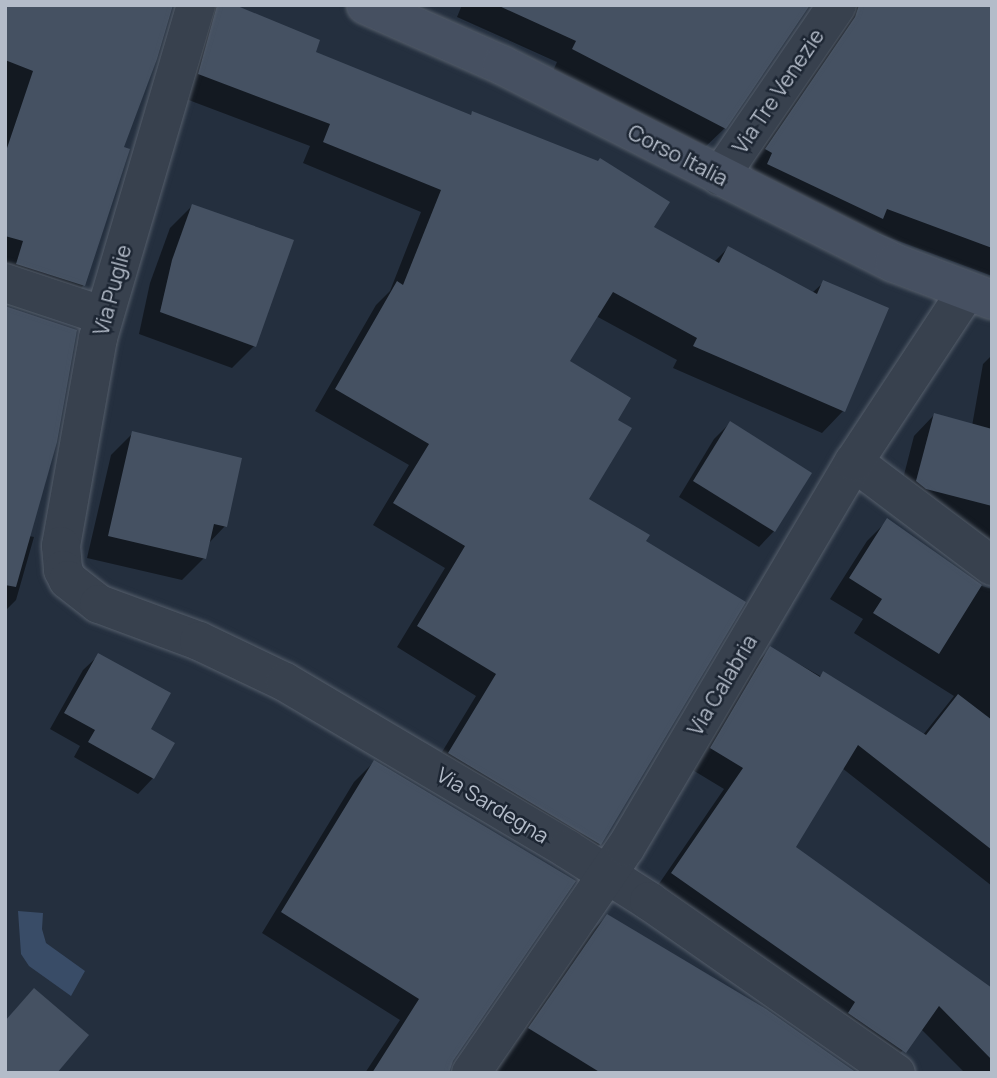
<!DOCTYPE html>
<html>
<head>
<meta charset="utf-8">
<style>
	body { margin:0 }
	#map { position:relative; width:997px; height:1078px; overflow:hidden; background:#242f3e; font-family:Manrope,sans-serif }
	div>[style] { position:absolute }
	[style*='--x'] { left:calc(var(--x)*1px); top:calc(var(--y)*1px); width:calc(var(--w)*1px); rotate:calc(var(--a)*1deg) }
	.water>* { inset:0; background:#394c67 }
	.shadow>* { inset:0; background:#0007 }
	.building>* { inset:0; background:#455162 }
	.roads { filter:drop-shadow(0 0 2px #565f6c) drop-shadow(0 0 2px #565f6c) }
	.street>* { height:38px; margin:-19px; padding:0 19px; transform-origin:19px; border-radius:19px; background:#38414e }
	.secondary>* { height:38px; margin:-19px; padding:0 19px; transform-origin:19px; border-radius:19px; background:#465061 }
	span { translate:-50% -50%; white-space:nowrap; text-align:center; line-height:1.15; -webkit-text-stroke:5px #1d2633; paint-order:stroke }
	.street-label { font-size:21px; color:#b4bcc9 }
	.frame { position:absolute; inset:0; border:7px solid #b4bcc9; pointer-events:none }
</style>
</head>
<body>
<div id="map">
	<div class="water">
		<div style="clip-path:polygon(18px 911px,43px 913px,42px 929px,46px 943px,85px 971px,71px 996px,29px 966px,21px 954px)"></div>
	</div>
	<div class="shadow">
		<div style="clip-path:polygon(5px 5px,121px 148px,128px 150px,83px 286px,62px 307px,5px 288px)"></div>
		<div style="clip-path:polygon(211px 5px,231px 5px,313px 53px,470px 116px,472px 113px,651px 228px,714px 262px,728px 248px,812px 293px,824px 282px,887px 309px,843px 411px,822px 433px,673px 368px,677px 360px,596px 316px,567px 362px,616px 420px,587px 499px,644px 542px,600px 844px,578px 865px,428px 775px,476px 696px,397px 647px,445px 568px,373px 525px,409px 465px,315px 411px,376px 305px,390px 291px,421px 212px,303px 163px,310px 146px,178px 96px)"></div>
		<div style="clip-path:polygon(462px 5px,678px 5px,725px 128px,704px 148px,553px 71px,557px 62px,457px 17px)"></div>
		<div style="clip-path:polygon(822px 5px,992px 5px,992px 276px,869px 230px,746px 170px)"></div>
		<div style="clip-path:polygon(192px 206px,254px 346px,232px 368px,139px 334px,150px 283px,170px 228px)"></div>
		<div style="clip-path:polygon(5px 308px,29px 536px,34px 537px,16px 600px,5px 611px)"></div>
		<div style="clip-path:polygon(992px 355px,992px 577px,897px 502px,914px 436px,934px 415px,972px 426px,983px 364px)"></div>
		<div style="clip-path:polygon(730px 423px,774px 531px,759px 547px,679px 497px,714px 439px)"></div>
		<div style="clip-path:polygon(133px 433px,225px 526px,208px 544px,204px 558px,182px 580px,87px 558px,111px 455px)"></div>
		<div style="clip-path:polygon(888px 520px,979px 585px,992px 589px,992px 886px,842px 768px,794px 847px,992px 990px,992px 1073px,965px 1073px,921px 1029px,884px 1072px,652px 894px,724px 789px,691px 769px,751px 668px,771px 648px,923px 735px,954px 696px,854px 633px,863px 619px,830px 599px,867px 541px)"></div>
		<div style="clip-path:polygon(99px 655px,149px 730px,153px 778px,138px 794px,74px 757px,80px 746px,50px 729px,83px 670px)"></div>
		<div style="clip-path:polygon(374px 762px,451px 1060px,448px 1073px,365px 1073px,400px 1020px,262px 933px,354px 782px)"></div>
		<div style="clip-path:polygon(607px 916px,854px 1073px,493px 1073px,587px 936px)"></div>
	</div>
	<div class="building">
		<div style="clip-path:polygon(5px 5px,173px 5px,157px 59px,124px 147px,130px 149px,85px 286px,16px 264px,23px 241px,5px 236px,5px 154px,33px 71px,5px 60px)"></div>
		<div style="clip-path:polygon(217px 5px,235px 5px,320px 40px,316px 52px,471px 115px,472px 111px,598px 161px,600px 158px,670px 202px,654px 227px,719px 263px,728px 246px,817px 294px,823px 280px,889px 308px,845px 412px,693px 346px,697px 338px,613px 292px,570px 361px,631px 398px,618px 420px,632px 428px,589px 499px,650px 535px,646px 541px,746px 602px,601px 845px,448px 753px,496px 674px,417px 626px,465px 546px,393px 503px,429px 444px,335px 389px,397px 281px,403px 285px,441px 190px,323px 142px,330px 124px,198px 74px)"></div>
		<div style="clip-path:polygon(497px 5px,810px 5px,726px 129px,572px 49px,576px 41px)"></div>
		<div style="clip-path:polygon(859px 5px,992px 5px,992px 248px,887px 209px,883px 219px,767px 164px,772px 153px,765px 149px,855px 17px)"></div>
		<div style="clip-path:polygon(192px 204px,294px 240px,256px 347px,160px 312px,172px 260px)"></div>
		<div style="clip-path:polygon(5px 306px,77px 330px,57px 442px,16px 587px,5px 585px)"></div>
		<div style="clip-path:polygon(934px 413px,992px 429px,992px 506px,926px 489px,916px 481px)"></div>
		<div style="clip-path:polygon(730px 421px,812px 473px,775px 532px,693px 481px)"></div>
		<div style="clip-path:polygon(132px 431px,242px 458px,227px 527px,214px 524px,206px 559px,108px 536px)"></div>
		<div style="clip-path:polygon(887px 518px,982px 585px,939px 654px,873px 613px,882px 599px,849px 578px)"></div>
		<div style="clip-path:polygon(770px 646px,820px 677px,823px 671px,926px 735px,958px 694px,992px 720px,992px 850px,858px 745px,796px 847px,992px 988px,992px 1060px,939px 1006px,906px 1053px,848px 1013px,855px 1002px,671px 873px,743px 768px,710px 748px)"></div>
		<div style="clip-path:polygon(98px 653px,171px 693px,151px 729px,175px 743px,154px 779px,88px 742px,95px 730px,64px 713px)"></div>
		<div style="clip-path:polygon(374px 760px,576px 881px,453px 1061px,449px 1073px,372px 1073px,419px 999px,281px 912px)"></div>
		<div style="clip-path:polygon(607px 914px,766px 1009px,857px 1073px,601px 1073px,528px 1028px)"></div>
		<div style="clip-path:polygon(34px 988px,89px 1035px,57px 1073px,5px 1073px,5px 1021px)"></div>
	</div>
	<div class="roads">
		<div class="street">
			<div style="--x:196;--y:5;--w:347;--a:106.4"></div>
			<div style="--x:98;--y:338;--w:211;--a:100.1"></div>
			<div style="--x:61;--y:546;--w:24;--a:85"></div>
			<div style="--x:63;--y:570;--w:11;--a:63"></div>
			<div style="--x:68;--y:580;--w:39;--a:38"></div>
			<div style="--x:99;--y:604;--w:107;--a:20.3"></div>
			<div style="--x:199;--y:641;--w:95;--a:25.5"></div>
			<div style="--x:285;--y:682;--w:328;--a:30.6"></div>
			<div style="--x:567;--y:849;--w:97;--a:32.4"></div>
			<div style="--x:649;--y:901;--w:301;--a:34.9"></div>
			<div style="--x:720;--y:176;--w:207;--a:-55.6"></div>
			<div style="--x:5;--y:283;--w:104;--a:18.4"></div>
			<div style="--x:854;--y:462;--w:173;--a:37"></div>
			<div style="--x:471;--y:1073;--w:274;--a:-55.6"></div>
			<div style="--x:626;--y:847;--w:447;--a:-59.4"></div>
			<div style="--x:854;--y:462;--w:204;--a:-56.6"></div>
		</div>
		<div class="secondary">
			<div style="--x:366;--y:5;--w:149;--a:23.8"></div>
			<div style="--x:502;--y:65;--w:439;--a:26.8"></div>
			<div style="--x:894;--y:263;--w:105;--a:20.7"></div>
		</div>
	</div>
	<div class="street-label">
		<span style="left:778px;top:91px;rotate:-56deg">Via Tre Venezie</span>
		<span style="left:678px;top:155px;rotate:27deg">Corso Italia</span>
		<span style="left:112px;top:290px;rotate:-75deg">Via Puglie</span>
		<span style="left:722px;top:685px;rotate:-59deg">Via Calabria</span>
		<span style="left:493px;top:805px;rotate:31deg">Via Sardegna</span>
	</div>
	<div class="frame"></div>
</div>
</body>
</html>
